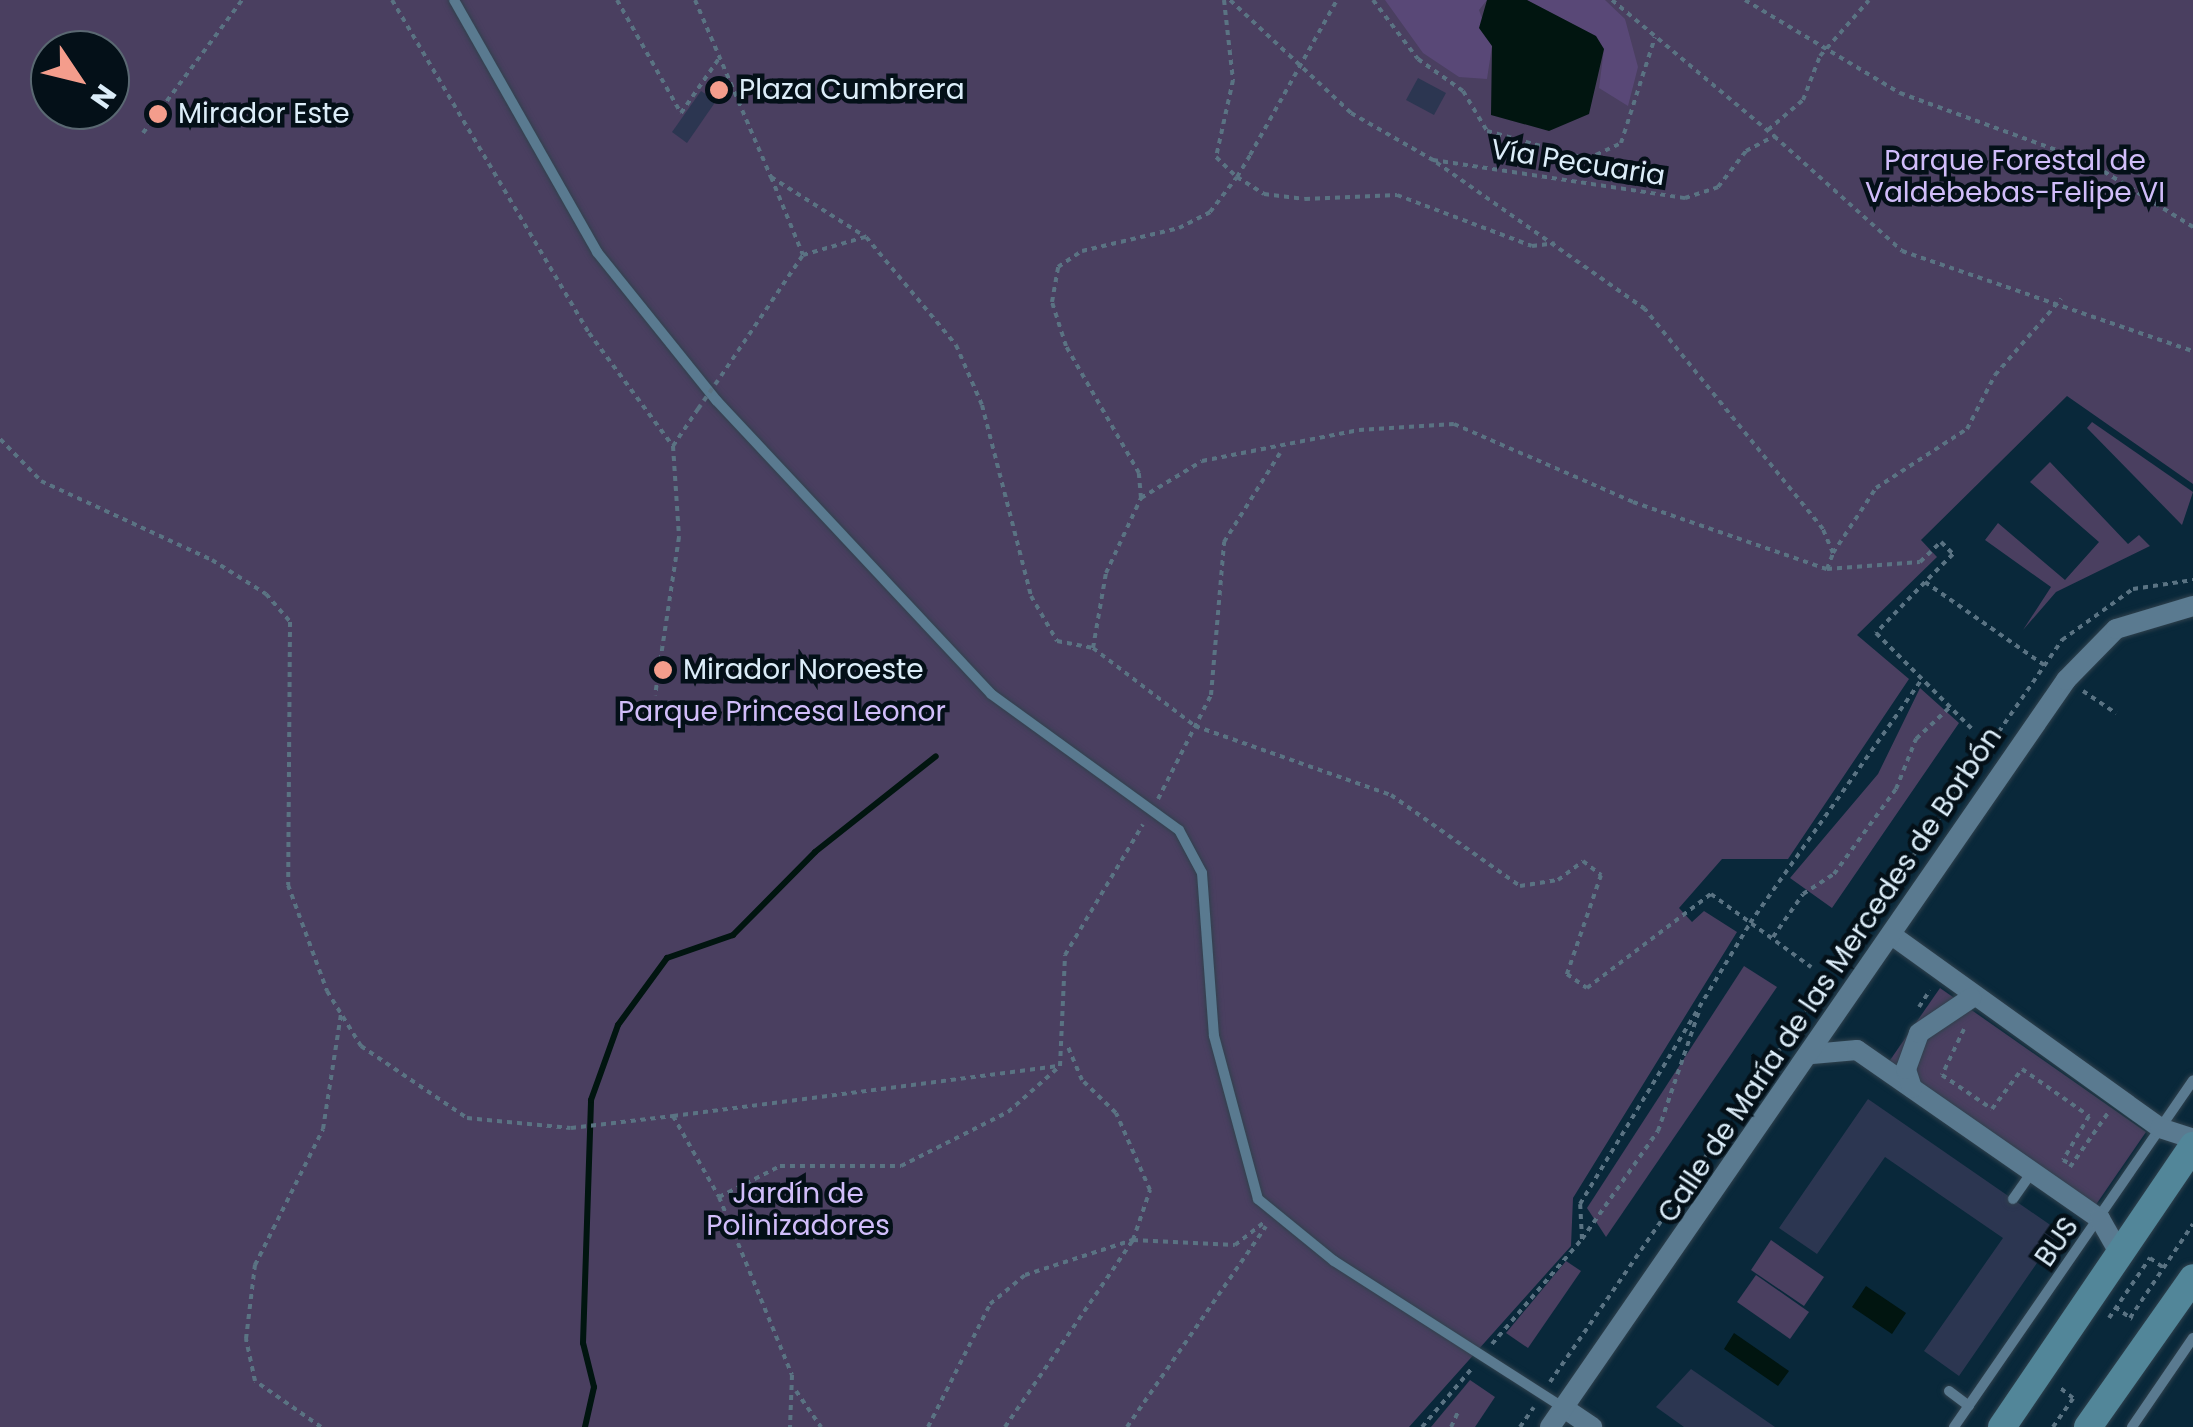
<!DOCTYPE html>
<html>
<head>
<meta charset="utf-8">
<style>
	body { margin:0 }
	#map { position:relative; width:2193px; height:1427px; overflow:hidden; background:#09283a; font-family:Poppins,sans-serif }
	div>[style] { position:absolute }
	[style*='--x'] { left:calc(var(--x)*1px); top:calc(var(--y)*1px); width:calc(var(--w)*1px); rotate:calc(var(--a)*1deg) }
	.green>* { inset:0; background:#4a3f60 }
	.forest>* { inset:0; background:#594877 }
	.water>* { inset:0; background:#011510 }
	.stream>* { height:6px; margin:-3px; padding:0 3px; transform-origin:3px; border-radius:3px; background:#011510 }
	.building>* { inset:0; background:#2c3651 }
	.path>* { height:4px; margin-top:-2px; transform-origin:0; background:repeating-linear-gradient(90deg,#5a7383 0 5px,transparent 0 10px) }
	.roads { filter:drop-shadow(0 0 2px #30414d) drop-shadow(0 0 2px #30414d) }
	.lane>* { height:10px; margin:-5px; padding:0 5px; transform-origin:5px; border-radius:5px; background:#5a7a90 }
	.street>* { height:20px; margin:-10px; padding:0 10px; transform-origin:10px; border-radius:10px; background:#5a7a90 }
	.secondary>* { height:28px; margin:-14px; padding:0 14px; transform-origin:14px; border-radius:14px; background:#528699 }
	.path-bridge>* { height:4px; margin-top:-2px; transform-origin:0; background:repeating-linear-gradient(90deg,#5a7383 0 5px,transparent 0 10px) }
	.dots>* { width:28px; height:28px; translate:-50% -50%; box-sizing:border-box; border:5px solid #041018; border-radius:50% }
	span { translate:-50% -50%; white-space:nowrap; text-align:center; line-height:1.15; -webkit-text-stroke:9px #041018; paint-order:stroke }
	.poi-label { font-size:28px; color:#dcedf9 }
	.left { translate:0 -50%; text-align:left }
	.park-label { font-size:28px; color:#d1bdfa }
	.street-label { font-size:28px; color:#dcedf9 }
	.north { position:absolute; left:30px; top:30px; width:100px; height:100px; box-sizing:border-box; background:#041018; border:2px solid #5a6872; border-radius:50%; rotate:125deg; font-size:28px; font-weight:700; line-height:40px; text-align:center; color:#dcedf9 }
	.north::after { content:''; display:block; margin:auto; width:35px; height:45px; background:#f49d8c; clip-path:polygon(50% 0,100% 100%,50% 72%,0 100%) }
</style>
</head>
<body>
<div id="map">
	<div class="green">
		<div style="clip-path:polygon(evenodd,0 0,2193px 0,2193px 484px,2067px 396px,1921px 540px,1937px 557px,1857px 635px,1909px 679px,1788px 859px,1722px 859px,1679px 908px,1692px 922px,1704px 911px,1737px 932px,1573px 1198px,1571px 1246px,1409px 1427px,0 1427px,0 0,50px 50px,110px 50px,110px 110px,50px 110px,50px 50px)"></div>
		<div style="clip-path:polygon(2092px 422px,2193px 492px,2182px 525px,2087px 428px)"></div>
		<div style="clip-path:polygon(2050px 462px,2128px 544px,2139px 535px,2150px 546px,2056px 592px,2023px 630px,2051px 587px,1985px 540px,1998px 523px,2065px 580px,2099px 542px,2030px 482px)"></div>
		<div style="clip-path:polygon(1920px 688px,1959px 723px,1832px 908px,1790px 878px,1878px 774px)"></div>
		<div style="clip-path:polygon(1744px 966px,1777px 987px,1606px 1237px,1587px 1208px)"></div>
		<div style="clip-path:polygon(1940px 988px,2146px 1132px,2093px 1209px,1886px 1066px)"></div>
		<div style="clip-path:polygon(1771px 1240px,1824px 1277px,1804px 1306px,1751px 1270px)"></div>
		<div style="clip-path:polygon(1566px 1261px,1581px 1271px,1528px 1348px,1506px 1333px)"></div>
		<div style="clip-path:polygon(1756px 1275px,1809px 1312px,1790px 1339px,1737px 1302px)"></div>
		<div style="clip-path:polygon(1470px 1380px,1495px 1397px,1475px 1427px,1431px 1427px)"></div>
	</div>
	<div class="forest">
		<div style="clip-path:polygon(1385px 0,1487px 0,1479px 10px,1492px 46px,1487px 79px,1459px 77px,1423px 53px)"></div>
		<div style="clip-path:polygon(1527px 0,1605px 0,1625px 19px,1638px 67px,1628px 106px,1599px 88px,1604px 49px)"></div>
	</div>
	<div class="water">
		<div style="clip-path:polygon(1487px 0,1527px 0,1596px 36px,1604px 49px,1589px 114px,1549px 131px,1491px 115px,1492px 46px,1479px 28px)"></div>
		<div style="clip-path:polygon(1866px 1286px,1906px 1313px,1892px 1334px,1852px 1307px)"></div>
		<div style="clip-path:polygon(1734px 1333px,1789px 1371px,1778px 1386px,1724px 1349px)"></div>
	</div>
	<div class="stream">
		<div style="--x:585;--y:1427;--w:41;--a:-77.3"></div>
		<div style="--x:594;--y:1387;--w:45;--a:-104"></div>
		<div style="--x:583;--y:1343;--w:243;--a:-88.1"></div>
		<div style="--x:591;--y:1100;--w:80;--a:-70.2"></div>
		<div style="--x:618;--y:1025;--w:83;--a:-53.8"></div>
		<div style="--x:667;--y:958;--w:70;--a:-19.2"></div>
		<div style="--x:733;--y:935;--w:117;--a:-45.3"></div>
		<div style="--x:815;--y:852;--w:154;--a:-38.4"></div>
	</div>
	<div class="building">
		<div style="clip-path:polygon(1418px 78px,1446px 93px,1434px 115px,1406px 100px)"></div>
		<div style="clip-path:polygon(701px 91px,716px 101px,687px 143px,672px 132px)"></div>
		<div style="clip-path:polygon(1868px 1099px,2059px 1231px,1959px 1376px,1924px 1351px,2003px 1238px,1885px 1157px,1817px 1254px,1779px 1228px)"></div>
		<div style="clip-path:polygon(1691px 1369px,1775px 1427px,1684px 1427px,1656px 1407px)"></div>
	</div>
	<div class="path">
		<div style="--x:392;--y:0;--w:387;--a:59.4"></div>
		<div style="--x:589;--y:333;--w:141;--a:53.4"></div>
		<div style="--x:673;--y:446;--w:91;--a:86.2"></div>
		<div style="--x:679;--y:537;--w:160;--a:98.6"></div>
		<div style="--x:617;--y:0;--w:130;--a:60.5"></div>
		<div style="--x:681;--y:113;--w:65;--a:-55.1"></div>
		<div style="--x:695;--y:0;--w:193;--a:66.8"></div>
		<div style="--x:771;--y:177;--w:112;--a:32.3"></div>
		<div style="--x:866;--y:237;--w:141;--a:50.2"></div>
		<div style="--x:956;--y:345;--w:65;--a:66.6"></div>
		<div style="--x:982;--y:405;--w:197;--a:75.6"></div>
		<div style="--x:1031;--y:596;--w:52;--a:60"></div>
		<div style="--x:1057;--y:641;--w:37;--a:11"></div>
		<div style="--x:1093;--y:648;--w:128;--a:37.4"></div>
		<div style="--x:1195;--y:726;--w:208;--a:19.4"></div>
		<div style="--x:1391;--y:795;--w:158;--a:35.2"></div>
		<div style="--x:1520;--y:886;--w:38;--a:-9"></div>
		<div style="--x:1558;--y:880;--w:31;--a:-37"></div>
		<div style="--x:1583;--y:861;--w:23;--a:38"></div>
		<div style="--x:1601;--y:875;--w:105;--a:109"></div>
		<div style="--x:1567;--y:974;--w:24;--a:35"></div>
		<div style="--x:1587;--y:988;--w:156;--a:-37.2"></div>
		<div style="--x:1711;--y:894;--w:124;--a:36.1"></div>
		<div style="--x:1224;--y:0;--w:81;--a:83.6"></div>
		<div style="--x:1233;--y:80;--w:79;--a:102.4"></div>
		<div style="--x:1216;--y:157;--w:29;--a:44"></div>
		<div style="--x:1237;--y:177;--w:26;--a:-59"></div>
		<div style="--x:1230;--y:0;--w:166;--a:43"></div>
		<div style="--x:1351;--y:113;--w:95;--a:29.8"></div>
		<div style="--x:1433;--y:160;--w:255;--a:8.6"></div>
		<div style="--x:1685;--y:198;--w:35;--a:-18"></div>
		<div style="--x:1718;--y:187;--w:46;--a:-52.1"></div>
		<div style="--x:1746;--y:151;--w:32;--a:-28"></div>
		<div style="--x:1774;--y:136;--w:172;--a:41.9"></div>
		<div style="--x:1902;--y:251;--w:308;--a:19"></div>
		<div style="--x:1373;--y:0;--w:74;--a:52.7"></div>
		<div style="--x:1418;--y:59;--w:55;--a:35.4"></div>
		<div style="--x:1463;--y:91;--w:47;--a:59"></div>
		<div style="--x:1487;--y:131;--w:104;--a:15.6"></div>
		<div style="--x:1587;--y:159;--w:38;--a:-25"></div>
		<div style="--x:1621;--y:143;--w:111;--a:-72.2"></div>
		<div style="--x:1612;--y:0;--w:212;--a:40"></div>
		<div style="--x:1745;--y:0;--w:181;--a:31"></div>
		<div style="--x:1900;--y:93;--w:199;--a:20"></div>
		<div style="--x:2087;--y:161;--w:125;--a:31.9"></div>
		<div style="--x:1768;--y:130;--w:46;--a:-40.6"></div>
		<div style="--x:1803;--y:100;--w:47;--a:-68.9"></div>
		<div style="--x:1820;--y:56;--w:74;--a:-48.8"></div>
		<div style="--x:143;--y:133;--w:166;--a:-53.3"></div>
		<div style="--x:771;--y:177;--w:84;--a:67.7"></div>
		<div style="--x:721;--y:376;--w:146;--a:-55.9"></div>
		<div style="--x:803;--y:255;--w:65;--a:-16.2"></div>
		<div style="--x:0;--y:439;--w:59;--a:45.7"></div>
		<div style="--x:41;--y:481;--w:188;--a:24.8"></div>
		<div style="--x:212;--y:560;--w:64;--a:32.2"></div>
		<div style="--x:266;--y:594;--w:37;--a:49"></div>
		<div style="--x:290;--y:622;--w:263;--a:90.4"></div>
		<div style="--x:288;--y:885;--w:113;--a:69.8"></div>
		<div style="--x:327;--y:991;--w:65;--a:58.3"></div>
		<div style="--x:361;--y:1046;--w:128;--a:34.2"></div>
		<div style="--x:467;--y:1118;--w:104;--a:5.5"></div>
		<div style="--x:571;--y:1128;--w:103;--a:-6.7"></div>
		<div style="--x:673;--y:1116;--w:93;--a:60.4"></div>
		<div style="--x:719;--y:1197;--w:192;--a:67.7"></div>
		<div style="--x:792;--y:1375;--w:52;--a:92.2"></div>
		<div style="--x:673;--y:446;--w:45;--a:-56"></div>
		<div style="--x:1141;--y:498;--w:25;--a:-95"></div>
		<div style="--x:1139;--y:473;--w:146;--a:-119.9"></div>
		<div style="--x:1066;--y:346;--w:46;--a:-107.7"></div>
		<div style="--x:1052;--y:302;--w:36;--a:-80"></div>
		<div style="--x:1058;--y:267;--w:29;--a:-34"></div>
		<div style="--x:1082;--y:251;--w:100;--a:-13.3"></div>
		<div style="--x:1179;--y:228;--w:35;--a:-27"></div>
		<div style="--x:1210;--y:212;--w:44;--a:-52.4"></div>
		<div style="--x:1237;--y:177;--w:32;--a:32"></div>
		<div style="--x:1264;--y:194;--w:41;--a:7"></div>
		<div style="--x:1305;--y:199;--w:92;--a:-2.5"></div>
		<div style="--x:1397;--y:195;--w:144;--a:20.7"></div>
		<div style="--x:1532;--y:246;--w:23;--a:-7"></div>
		<div style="--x:1833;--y:553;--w:78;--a:-56.5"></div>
		<div style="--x:1876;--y:488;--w:108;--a:-33"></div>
		<div style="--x:1967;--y:429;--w:61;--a:-62.6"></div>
		<div style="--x:1995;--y:375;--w:101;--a:-49"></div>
		<div style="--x:1827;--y:569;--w:93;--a:-4.3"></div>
		<div style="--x:1920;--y:562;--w:29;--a:-44"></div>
		<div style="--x:1941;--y:542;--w:17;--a:45"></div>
		<div style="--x:1953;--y:554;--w:40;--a:135"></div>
		<div style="--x:1925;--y:582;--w:145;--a:34.9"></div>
		<div style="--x:1925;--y:582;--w:71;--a:133.9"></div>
		<div style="--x:1876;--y:633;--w:139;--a:45"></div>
		<div style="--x:1093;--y:648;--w:76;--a:-80.2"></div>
		<div style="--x:1106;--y:573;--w:83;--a:-65"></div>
		<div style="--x:1141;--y:498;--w:71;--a:-31.2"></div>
		<div style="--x:1202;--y:461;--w:160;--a:-11.2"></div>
		<div style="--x:1359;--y:430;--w:95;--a:-3.6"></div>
		<div style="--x:1454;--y:424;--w:195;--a:23.5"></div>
		<div style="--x:1633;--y:502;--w:205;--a:19.1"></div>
		<div style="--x:1827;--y:569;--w:17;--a:-69"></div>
		<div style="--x:1833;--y:553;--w:26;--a:-113"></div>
		<div style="--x:1823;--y:529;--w:283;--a:-129"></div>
		<div style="--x:1645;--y:309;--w:259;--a:-144.9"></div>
		<div style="--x:2083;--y:691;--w:40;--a:34"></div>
		<div style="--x:1158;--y:799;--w:117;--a:-63"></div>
		<div style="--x:1211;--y:695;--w:154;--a:-85.1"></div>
		<div style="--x:1224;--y:542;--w:105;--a:-57.8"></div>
		<div style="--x:1773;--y:937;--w:52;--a:-55.1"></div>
		<div style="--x:1803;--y:894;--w:37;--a:-33"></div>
		<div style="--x:1834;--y:874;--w:105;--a:-53.9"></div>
		<div style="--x:1896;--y:789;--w:54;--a:-68.2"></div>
		<div style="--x:1916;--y:739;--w:47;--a:-43.3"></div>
		<div style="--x:1919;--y:1007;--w:20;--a:-57"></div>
		<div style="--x:1964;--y:1029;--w:51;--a:115.6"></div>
		<div style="--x:1942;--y:1075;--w:60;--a:34.2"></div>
		<div style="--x:1992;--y:1109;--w:50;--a:-53.1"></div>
		<div style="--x:2022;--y:1069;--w:82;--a:35"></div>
		<div style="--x:2089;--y:1116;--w:51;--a:120.6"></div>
		<div style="--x:2063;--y:1160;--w:10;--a:29"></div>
		<div style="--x:673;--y:1116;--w:390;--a:-7.4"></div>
		<div style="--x:1060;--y:1066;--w:111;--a:-87.4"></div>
		<div style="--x:1065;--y:955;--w:152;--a:-59.2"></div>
		<div style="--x:2070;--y:1167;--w:66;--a:-54.9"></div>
		<div style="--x:719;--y:1197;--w:68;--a:-26.9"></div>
		<div style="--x:780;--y:1166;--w:121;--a:0"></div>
		<div style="--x:901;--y:1166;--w:120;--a:-26.8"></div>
		<div style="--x:1008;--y:1112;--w:69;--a:-41.5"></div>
		<div style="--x:1582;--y:1239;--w:132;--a:-54.9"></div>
		<div style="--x:1658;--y:1131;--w:127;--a:-71.1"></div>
		<div style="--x:2115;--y:1307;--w:21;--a:35"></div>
		<div style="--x:2109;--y:1318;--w:73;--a:-55.7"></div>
		<div style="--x:2150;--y:1258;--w:17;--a:36"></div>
		<div style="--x:2130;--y:1318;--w:113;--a:-56.2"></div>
		<div style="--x:1492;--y:1344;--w:138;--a:-49.4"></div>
		<div style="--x:1582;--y:1239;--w:35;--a:-93"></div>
		<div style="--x:1580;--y:1204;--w:328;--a:-58.8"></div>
		<div style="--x:1750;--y:923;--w:299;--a:-54.8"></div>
		<div style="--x:1550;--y:1382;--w:902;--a:-55.39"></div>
		<div style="--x:2062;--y:640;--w:87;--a:-35.7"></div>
		<div style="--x:2133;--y:589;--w:61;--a:-8.5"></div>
		<div style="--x:796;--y:1391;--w:44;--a:55.2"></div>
		<div style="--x:321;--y:1427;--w:80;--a:-145.1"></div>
		<div style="--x:255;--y:1381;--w:43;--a:-102.1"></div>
		<div style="--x:246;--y:1339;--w:75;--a:-83.1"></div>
		<div style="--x:255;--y:1265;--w:152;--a:-63.4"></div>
		<div style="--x:323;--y:1129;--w:116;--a:-81.1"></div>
		<div style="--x:928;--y:1427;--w:138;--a:-63.2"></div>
		<div style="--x:990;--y:1304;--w:45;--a:-39.6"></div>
		<div style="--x:1025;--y:1275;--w:114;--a:-18"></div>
		<div style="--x:1133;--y:1240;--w:53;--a:-71.2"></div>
		<div style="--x:1150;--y:1190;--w:84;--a:-113.8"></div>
		<div style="--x:1116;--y:1113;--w:47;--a:-135.9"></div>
		<div style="--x:1082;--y:1080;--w:39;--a:-113"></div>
		<div style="--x:1005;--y:1427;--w:227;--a:-55.6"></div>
		<div style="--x:1133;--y:1240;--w:102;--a:2.8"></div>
		<div style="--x:1235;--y:1245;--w:36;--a:-38"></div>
		<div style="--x:1127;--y:1427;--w:244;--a:-55.3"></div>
		<div style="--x:1422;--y:1427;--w:79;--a:-49.6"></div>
		<div style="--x:1451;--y:1427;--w:19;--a:-65"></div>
		<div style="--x:1520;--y:1427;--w:24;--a:-55"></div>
		<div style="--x:2053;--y:1427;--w:35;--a:-55"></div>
		<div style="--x:2073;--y:1398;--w:16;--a:-142"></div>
	</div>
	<div class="roads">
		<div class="lane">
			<div style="--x:454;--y:0;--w:290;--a:60.4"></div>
			<div style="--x:597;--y:252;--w:191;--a:51.2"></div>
			<div style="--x:717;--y:401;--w:401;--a:46.9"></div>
			<div style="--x:991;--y:694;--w:232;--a:35.9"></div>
			<div style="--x:1179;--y:830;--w:49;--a:61.9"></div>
			<div style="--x:1202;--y:873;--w:163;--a:85.8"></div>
			<div style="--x:1214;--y:1036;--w:169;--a:74.9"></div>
			<div style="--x:1258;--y:1199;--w:98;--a:39.2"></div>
			<div style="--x:1334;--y:1261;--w:273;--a:32.6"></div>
			<div style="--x:2013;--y:1199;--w:33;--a:-55"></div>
			<div style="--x:1949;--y:1391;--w:25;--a:37"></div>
			<div style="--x:1954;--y:1427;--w:421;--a:-55.4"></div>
			<div style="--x:2132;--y:1427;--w:108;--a:-55.6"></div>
		</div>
		<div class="street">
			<div style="--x:1893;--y:936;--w:329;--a:35.7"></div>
			<div style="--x:2160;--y:1128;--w:35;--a:18"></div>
			<div style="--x:1812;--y:1054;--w:45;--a:-5.1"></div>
			<div style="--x:1857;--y:1050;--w:296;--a:34.8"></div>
			<div style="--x:2100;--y:1219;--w:40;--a:60.3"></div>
			<div style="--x:1912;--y:1088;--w:20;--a:-108"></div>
			<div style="--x:1906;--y:1069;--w:38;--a:-70"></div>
			<div style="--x:1919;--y:1033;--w:63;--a:-33.9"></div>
			<div style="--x:1564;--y:1408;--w:34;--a:34"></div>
			<div style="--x:1550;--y:1427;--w:908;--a:-55.36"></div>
			<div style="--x:2066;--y:680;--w:71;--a:-45.6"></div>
			<div style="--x:2116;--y:629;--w:80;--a:-16.6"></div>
		</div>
		<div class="secondary">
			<div style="--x:2002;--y:1427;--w:340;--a:-55.8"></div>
			<div style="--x:2088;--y:1427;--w:182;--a:-54.8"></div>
		</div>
	</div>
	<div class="path-bridge">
		<div style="--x:1250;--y:155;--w:178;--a:-60.7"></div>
		<div style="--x:698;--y:409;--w:40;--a:-55.1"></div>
	</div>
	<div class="dots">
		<div style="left:719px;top:90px;background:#f49d8c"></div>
		<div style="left:158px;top:114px;background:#f49d8c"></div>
		<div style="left:663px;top:670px;background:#f49d8c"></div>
	</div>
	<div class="poi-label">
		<span class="left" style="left:739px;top:90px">Plaza Cumbrera</span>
		<span class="left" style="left:178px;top:114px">Mirador Este</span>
		<span class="left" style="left:683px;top:670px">Mirador Noroeste</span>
	</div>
	<div class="park-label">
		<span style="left:2015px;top:177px">Parque Forestal de<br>Valdebebas-Felipe VI</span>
		<span style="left:782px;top:712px">Parque Princesa Leonor</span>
		<span style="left:798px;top:1210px">Jardín de<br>Polinizadores</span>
	</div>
	<div class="street-label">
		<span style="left:1578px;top:163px;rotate:9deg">Vía Pecuaria</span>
		<span style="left:1830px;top:975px;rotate:-56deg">Calle de María de las Mercedes de Borbón</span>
		<span style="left:2057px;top:1242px;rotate:-55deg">BUS</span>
	</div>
	<div class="north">N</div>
</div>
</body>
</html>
